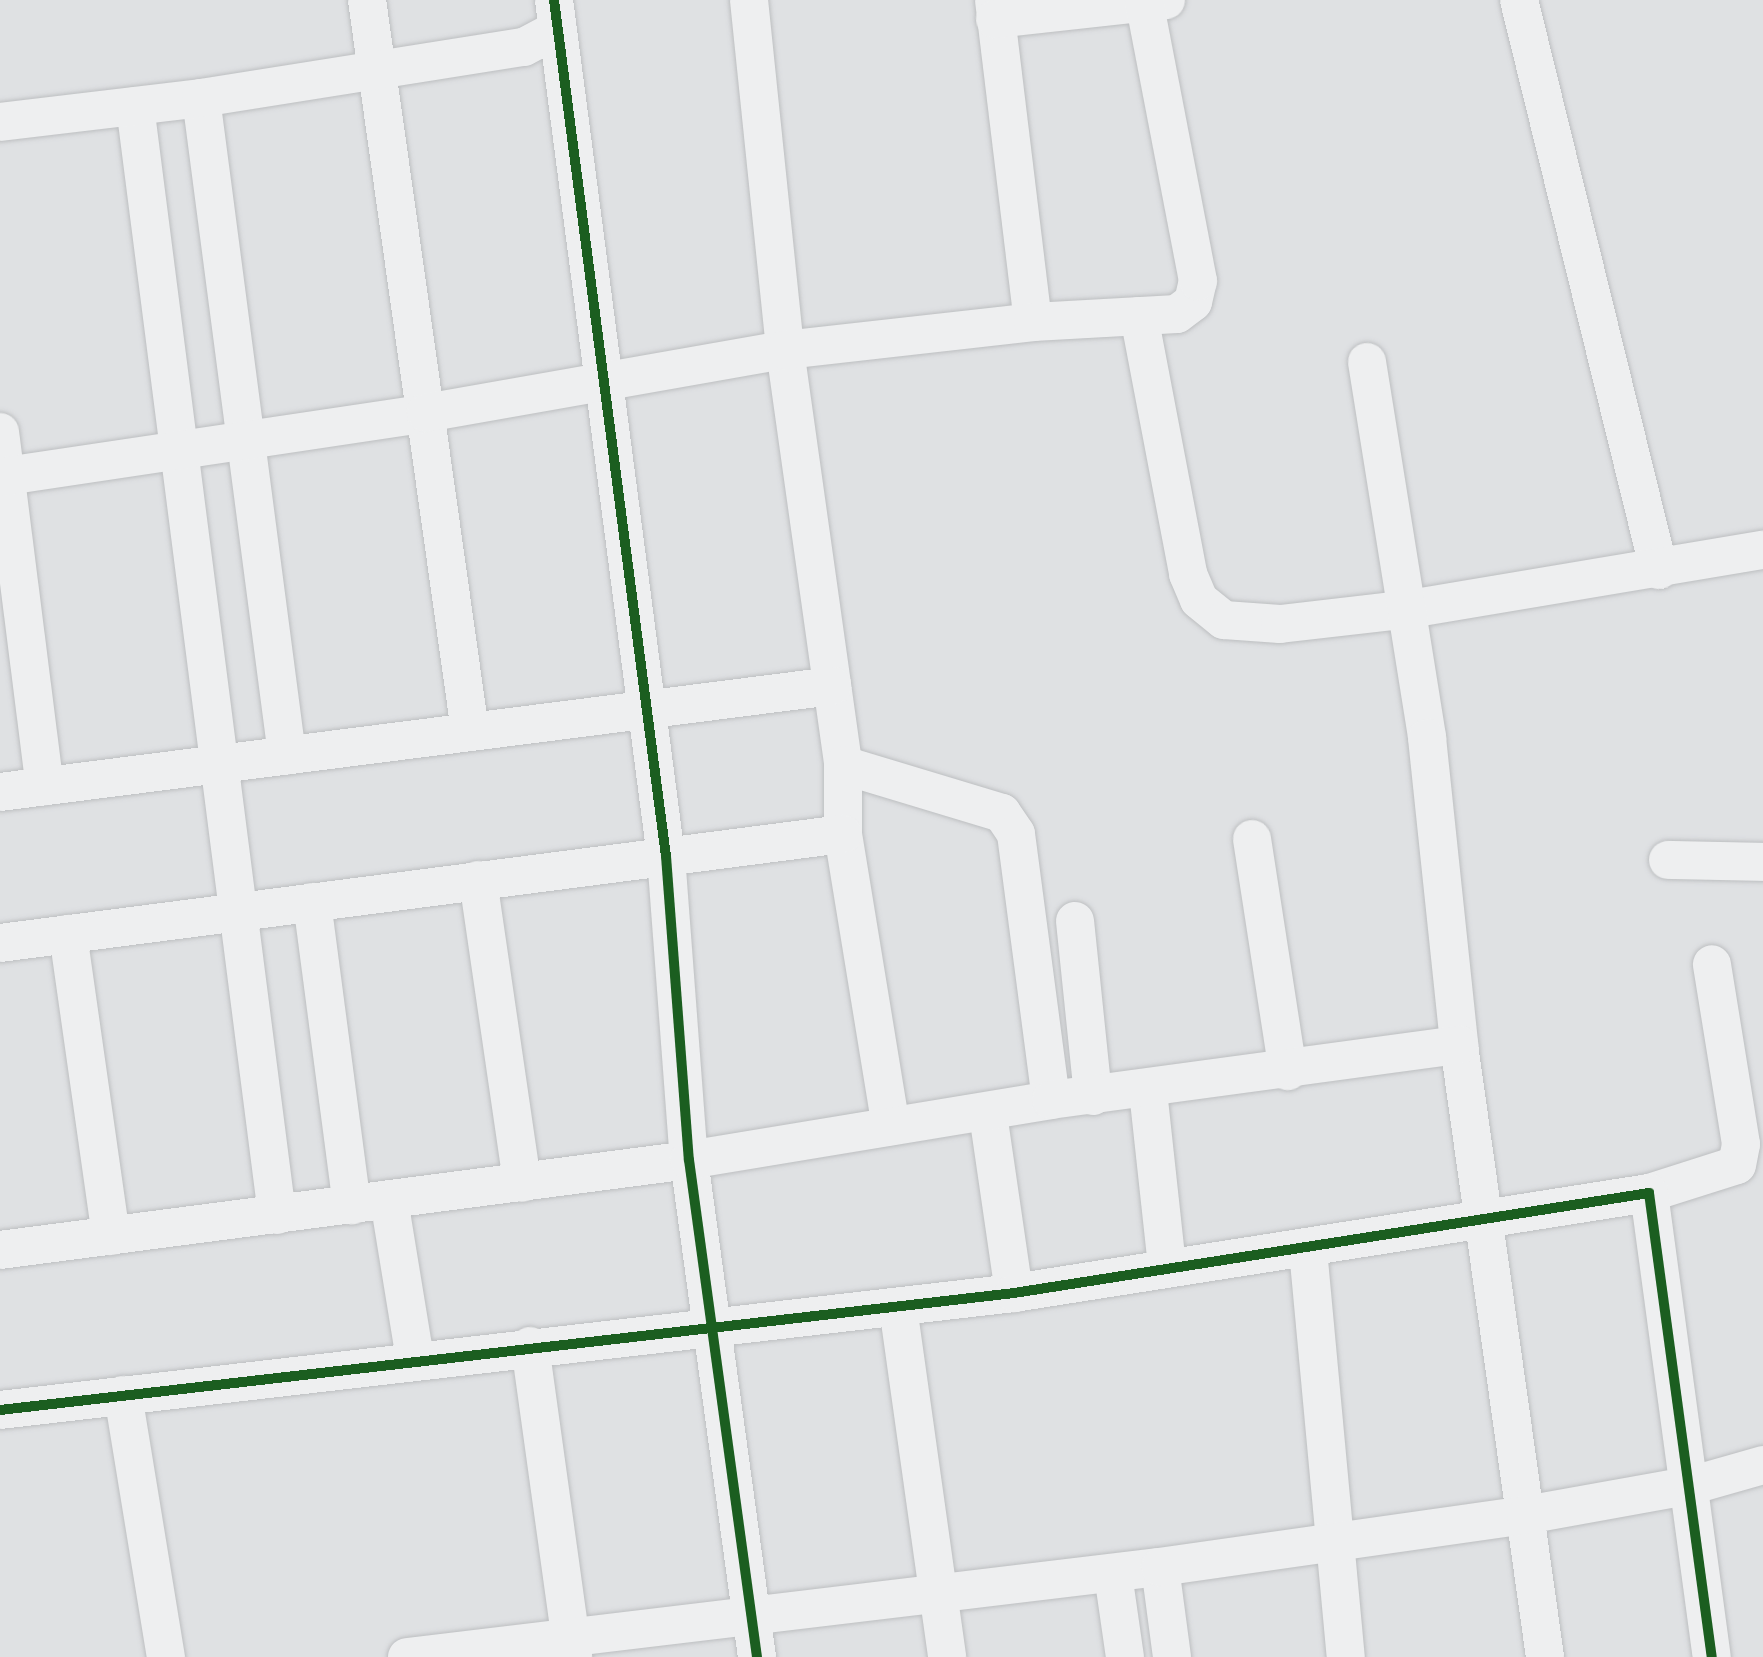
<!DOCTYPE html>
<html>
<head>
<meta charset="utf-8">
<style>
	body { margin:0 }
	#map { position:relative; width:1763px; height:1657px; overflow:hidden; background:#dfe1e3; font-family:"Public Sans",sans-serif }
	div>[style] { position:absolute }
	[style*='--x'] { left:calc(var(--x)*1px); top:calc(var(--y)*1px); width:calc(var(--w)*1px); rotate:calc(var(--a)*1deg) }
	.roads { filter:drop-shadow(0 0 2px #bdbfc1) drop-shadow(0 0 2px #bdbfc1) }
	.minor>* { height:38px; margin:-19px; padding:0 19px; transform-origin:19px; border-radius:19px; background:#eeeff0 }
	.cycleway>* { height:10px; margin:-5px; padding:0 5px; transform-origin:5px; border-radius:5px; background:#1b5e20 }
	span { translate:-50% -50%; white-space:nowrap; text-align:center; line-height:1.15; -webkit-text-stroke:5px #ecf1f3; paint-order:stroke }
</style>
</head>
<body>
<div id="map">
	<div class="roads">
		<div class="minor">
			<div style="--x:367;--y:0;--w:738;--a:81.98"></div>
			<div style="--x:554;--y:0;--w:863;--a:82.55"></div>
			<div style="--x:666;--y:856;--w:305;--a:85.7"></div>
			<div style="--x:689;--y:1160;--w:502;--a:82.21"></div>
			<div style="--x:749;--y:0;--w:352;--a:84.1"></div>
			<div style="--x:785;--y:350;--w:419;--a:82"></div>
			<div style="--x:843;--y:765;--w:69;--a:90"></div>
			<div style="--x:843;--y:834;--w:296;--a:80.7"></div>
			<div style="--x:994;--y:0;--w:324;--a:83.1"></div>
			<div style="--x:1519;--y:0;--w:587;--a:76.2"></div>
			<div style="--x:995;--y:19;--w:172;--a:-6.3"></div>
			<div style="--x:201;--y:98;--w:663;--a:82.54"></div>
			<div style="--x:135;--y:106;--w:1118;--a:82.7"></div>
			<div style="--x:0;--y:122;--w:202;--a:-6.8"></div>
			<div style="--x:201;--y:98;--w:327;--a:-9"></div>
			<div style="--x:524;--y:47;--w:38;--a:-28"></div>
			<div style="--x:1139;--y:316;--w:263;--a:79.2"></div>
			<div style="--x:1188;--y:574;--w:28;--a:67"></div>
			<div style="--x:1199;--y:600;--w:32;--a:39"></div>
			<div style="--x:1224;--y:620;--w:56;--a:4.1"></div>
			<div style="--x:1280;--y:624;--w:130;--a:-6.6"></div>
			<div style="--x:1409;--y:609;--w:359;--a:-9.5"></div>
			<div style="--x:1367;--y:362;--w:381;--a:80.9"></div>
			<div style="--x:1427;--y:738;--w:309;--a:84"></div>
			<div style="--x:1459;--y:1045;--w:618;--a:82"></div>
			<div style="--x:0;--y:432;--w:357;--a:82.8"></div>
			<div style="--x:0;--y:477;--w:431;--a:-8.5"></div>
			<div style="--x:426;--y:413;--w:364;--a:-10"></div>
			<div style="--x:785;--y:350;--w:250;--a:-6.4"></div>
			<div style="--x:1033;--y:322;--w:144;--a:-3.2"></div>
			<div style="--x:1177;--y:314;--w:20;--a:-37"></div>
			<div style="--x:1193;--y:302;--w:22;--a:-77"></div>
			<div style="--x:1198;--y:281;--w:286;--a:-100.9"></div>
			<div style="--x:843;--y:765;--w:166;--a:16.8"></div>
			<div style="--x:1002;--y:813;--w:25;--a:56"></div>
			<div style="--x:1016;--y:834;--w:268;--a:82.5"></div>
			<div style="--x:0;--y:792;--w:839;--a:-7.26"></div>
			<div style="--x:1252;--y:839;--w:235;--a:81.2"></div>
			<div style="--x:1668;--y:860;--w:95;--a:1.2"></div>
			<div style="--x:478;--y:880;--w:306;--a:81.7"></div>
			<div style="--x:312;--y:902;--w:306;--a:82.5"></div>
			<div style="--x:1075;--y:921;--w:176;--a:84.1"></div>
			<div style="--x:68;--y:934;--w:305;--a:81.9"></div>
			<div style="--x:0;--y:943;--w:850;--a:-7.37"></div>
			<div style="--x:1148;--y:1091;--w:176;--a:83.8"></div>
			<div style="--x:988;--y:1114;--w:181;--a:81.7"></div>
			<div style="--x:1649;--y:1193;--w:92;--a:-17.7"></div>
			<div style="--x:1737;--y:1165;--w:21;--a:-79"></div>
			<div style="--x:1741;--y:1144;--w:182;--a:-99.2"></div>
			<div style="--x:389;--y:1200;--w:161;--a:80.7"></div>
			<div style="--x:0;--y:1250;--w:695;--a:-7.44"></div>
			<div style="--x:689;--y:1160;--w:367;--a:-9.4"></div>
			<div style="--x:1051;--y:1100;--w:412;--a:-7.7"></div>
			<div style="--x:1308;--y:1250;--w:409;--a:84.7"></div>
			<div style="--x:898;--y:1307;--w:353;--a:82"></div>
			<div style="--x:530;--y:1346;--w:314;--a:82.1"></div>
			<div style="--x:123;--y:1395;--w:266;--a:80.7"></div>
			<div style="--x:0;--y:1410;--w:1021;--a:-6.58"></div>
			<div style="--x:1014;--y:1293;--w:643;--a:-8.95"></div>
			<div style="--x:1649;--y:1193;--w:468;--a:82.3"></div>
			<div style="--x:1160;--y:1567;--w:91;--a:82.4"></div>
			<div style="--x:1113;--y:1574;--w:84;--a:81.8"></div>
			<div style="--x:407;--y:1657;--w:758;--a:-6.82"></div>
			<div style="--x:1160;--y:1567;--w:370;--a:-8.1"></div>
			<div style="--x:1526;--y:1515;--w:170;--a:-10.2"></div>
			<div style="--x:1693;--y:1485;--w:73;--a:-15.9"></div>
		</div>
	</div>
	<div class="cycleway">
		<div style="--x:554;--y:0;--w:863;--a:82.55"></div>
		<div style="--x:666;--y:856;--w:305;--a:85.7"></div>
		<div style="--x:689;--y:1160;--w:502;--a:82.21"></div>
		<div style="--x:0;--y:1410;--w:1021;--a:-6.58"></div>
		<div style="--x:1014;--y:1293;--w:643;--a:-8.95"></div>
		<div style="--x:1649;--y:1193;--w:468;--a:82.3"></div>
	</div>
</div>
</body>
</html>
